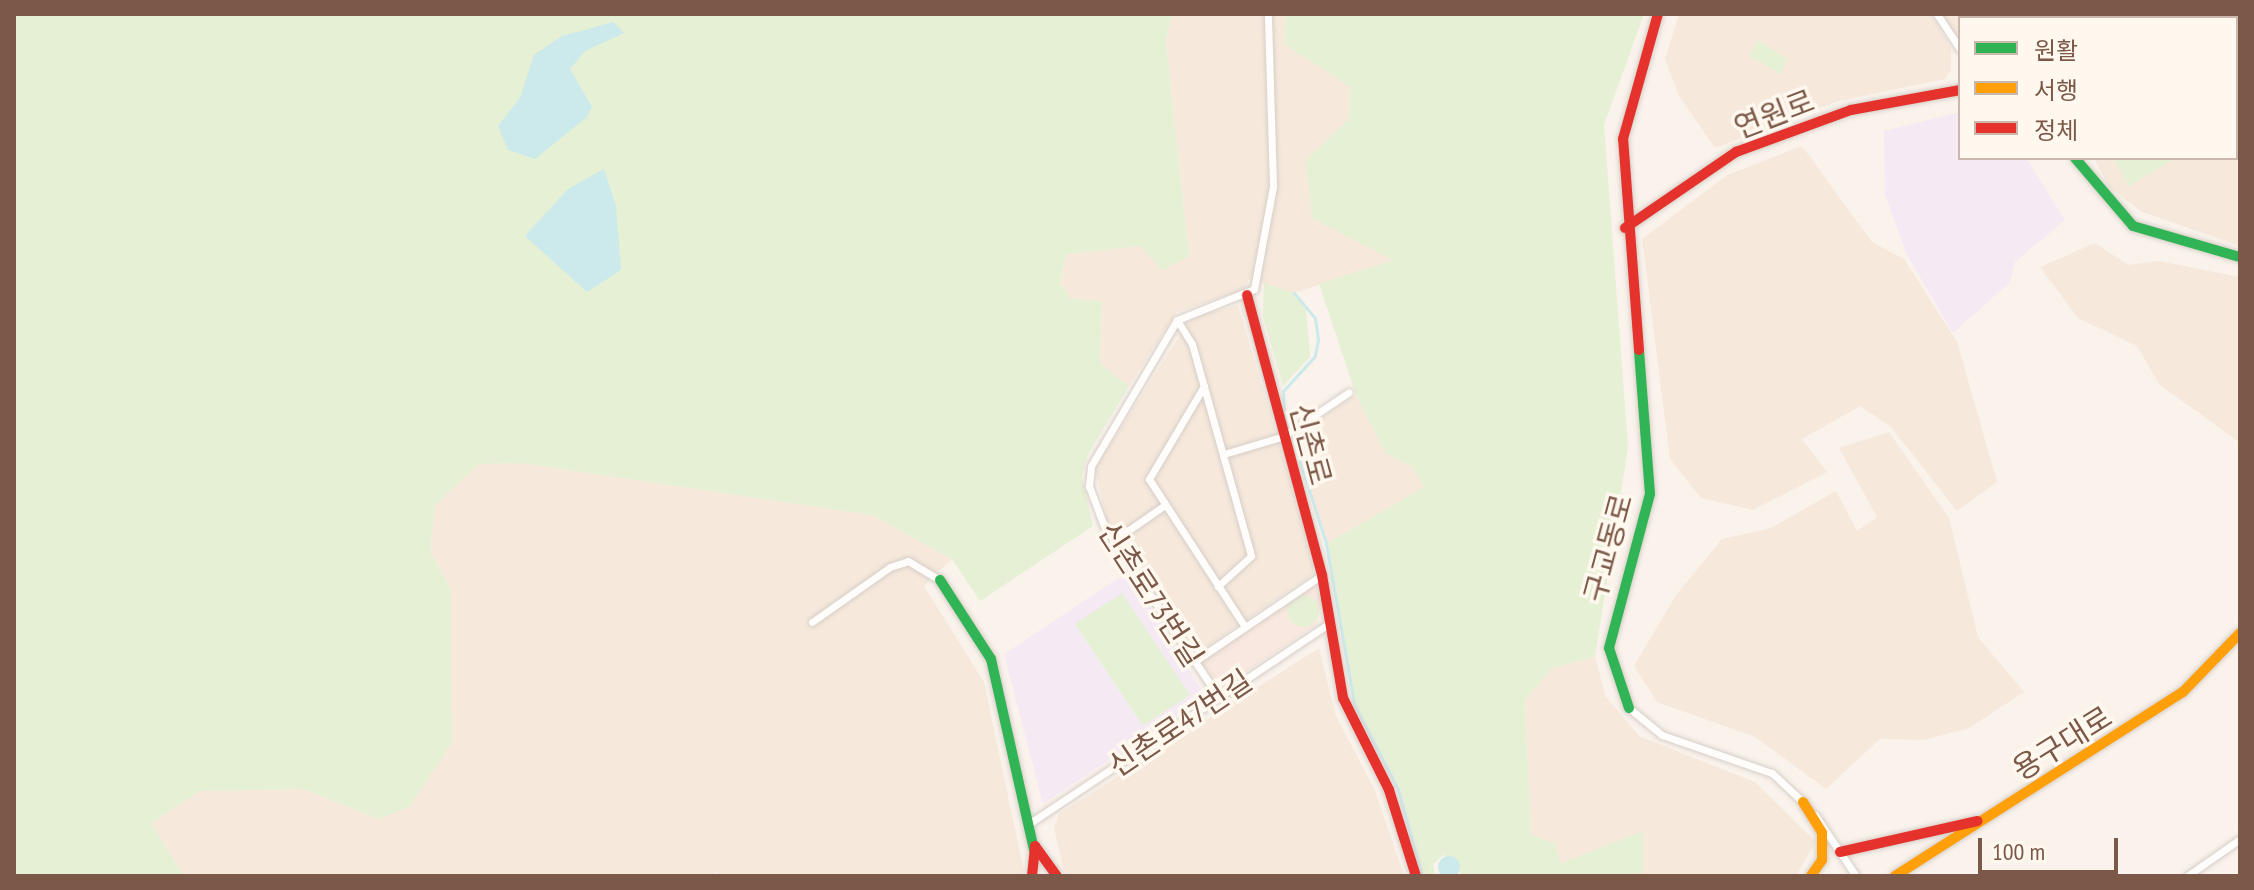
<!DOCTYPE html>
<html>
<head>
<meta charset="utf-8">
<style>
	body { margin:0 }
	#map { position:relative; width:2254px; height:890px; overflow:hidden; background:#f9f3ec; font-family:"PT Sans Narrow","Noto Sans KR",sans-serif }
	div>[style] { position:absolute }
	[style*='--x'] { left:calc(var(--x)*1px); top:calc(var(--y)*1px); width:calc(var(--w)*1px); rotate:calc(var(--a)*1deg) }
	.residential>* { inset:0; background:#f6e9dc }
	.commercial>* { inset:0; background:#f9e8df }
	.education>* { inset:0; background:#f5eaf4 }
	.green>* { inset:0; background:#e6f0d5 }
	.round { border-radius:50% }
	.water>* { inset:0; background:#cce9eb }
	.stream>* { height:3px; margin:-1.5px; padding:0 1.5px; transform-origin:1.5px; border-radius:1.5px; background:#cce9eb }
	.roads { filter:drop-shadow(0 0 2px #d7cec7) drop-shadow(0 0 2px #d7cec7) }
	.street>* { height:7px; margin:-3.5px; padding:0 3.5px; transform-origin:3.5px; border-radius:3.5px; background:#fefdfc }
	.fast>* { height:10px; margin:-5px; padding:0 5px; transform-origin:5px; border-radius:5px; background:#30b455 }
	.slow>* { height:10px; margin:-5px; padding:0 5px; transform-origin:5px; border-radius:5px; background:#ff9f0a }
	.jam>* { height:10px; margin:-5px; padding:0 5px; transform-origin:5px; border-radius:5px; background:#e5322d }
	span { translate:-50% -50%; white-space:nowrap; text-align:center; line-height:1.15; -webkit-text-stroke:7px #fff8ef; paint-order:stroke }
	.street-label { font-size:30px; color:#7c5848 }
	.frame { position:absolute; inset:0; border:16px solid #7c5848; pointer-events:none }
	.legend { position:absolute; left:1958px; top:16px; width:280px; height:144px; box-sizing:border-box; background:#fff8ef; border:2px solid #cbb8ac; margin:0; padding:10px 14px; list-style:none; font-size:24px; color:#7c5848 }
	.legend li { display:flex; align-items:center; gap:16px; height:40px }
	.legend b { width:40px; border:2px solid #cbb8ac }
	.scale { position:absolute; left:1978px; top:838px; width:140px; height:36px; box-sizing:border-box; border:4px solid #7c5848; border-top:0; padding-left:10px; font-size:24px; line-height:28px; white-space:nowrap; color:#7c5848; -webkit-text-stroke:6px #fff8ef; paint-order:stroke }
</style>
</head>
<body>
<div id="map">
	<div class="residential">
		<div style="clip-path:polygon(1172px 14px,1286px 14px,1284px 44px,1350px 86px,1349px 119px,1306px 160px,1372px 246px,1394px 260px,1294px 293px,1249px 279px,1245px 289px,1177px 312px,1129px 386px,1100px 363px,1102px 302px,1072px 299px,1060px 284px,1066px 254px,1140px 246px,1189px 256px,1166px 41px)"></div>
		<div style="clip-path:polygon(1679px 14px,1930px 14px,1951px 47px,1951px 70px,1945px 79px,1839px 101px,1715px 148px,1679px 96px,1665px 59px)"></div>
		<div style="clip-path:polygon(1941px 14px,2240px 14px,2240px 246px,2142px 212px,2109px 187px,2094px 158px,2236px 158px,2236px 18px,1960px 18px,1960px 42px)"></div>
		<div style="clip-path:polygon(1802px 146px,1872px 242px,1904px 259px,1957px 342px,1997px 482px,1957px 511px,1891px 427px,1860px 406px,1802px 439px,1827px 472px,1753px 510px,1701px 498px,1670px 459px,1642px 239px,1727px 175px)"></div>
		<div style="clip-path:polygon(2095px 243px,2128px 265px,2159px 261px,2240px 277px,2240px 443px,2159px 384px,2137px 346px,2078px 318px,2040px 267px)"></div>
		<div style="clip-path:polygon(1238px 305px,1315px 565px,1312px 575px,1196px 654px,1108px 524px,1095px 468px,1191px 318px)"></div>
		<div style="clip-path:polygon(1356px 395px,1386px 454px,1412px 466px,1425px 487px,1328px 543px,1292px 436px)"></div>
		<div style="clip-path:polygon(1889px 432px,1949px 518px,1978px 637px,2024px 692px,1969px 728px,1924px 740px,1880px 739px,1826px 789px,1755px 737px,1657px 702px,1634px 666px,1676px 595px,1722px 539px,1771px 528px,1836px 491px,1857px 531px,1877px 517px,1839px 448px)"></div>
		<div style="clip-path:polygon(521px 463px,872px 515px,952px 559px,924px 586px,984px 682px,1025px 876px,717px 876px,714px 868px,715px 876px,184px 876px,151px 823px,200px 791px,304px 789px,379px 819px,451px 590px,430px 551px,435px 505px,479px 464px)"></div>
		<div style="clip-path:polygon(1319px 648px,1336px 716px,1375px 790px,1404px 875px,1065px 876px,1054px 828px,1059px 814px)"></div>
		<div style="clip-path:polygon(1595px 657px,1606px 697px,1639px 736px,1755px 782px,1816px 842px,1796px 876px,1571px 876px,1531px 835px,1525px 699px,1552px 668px)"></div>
	</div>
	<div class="commercial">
		<div style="clip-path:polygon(1313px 586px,1322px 598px,1317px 624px,1220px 689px,1201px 661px)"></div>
	</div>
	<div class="education">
		<div style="clip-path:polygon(1960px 112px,1960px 158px,2026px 158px,2065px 220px,2015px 262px,2010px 282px,1953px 333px,1907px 255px,1885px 195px,1884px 131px)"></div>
		<div style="clip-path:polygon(1129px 571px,1205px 696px,1043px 804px,1004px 654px)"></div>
	</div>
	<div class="green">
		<div style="clip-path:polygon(14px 14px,1172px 14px,1166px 41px,1189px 256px,1163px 270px,1140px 246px,1066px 254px,1060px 284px,1072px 299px,1102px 301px,1100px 363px,1129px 386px,1087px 456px,1082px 477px,1093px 526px,980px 601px,952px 559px,872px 515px,521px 463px,479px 464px,435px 505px,430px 551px,451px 590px,452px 743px,409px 807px,379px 819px,304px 789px,200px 791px,151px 823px,184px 876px,14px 876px)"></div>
		<div style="clip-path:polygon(1286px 14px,1644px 14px,1604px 125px,1628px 447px,1595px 657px,1552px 668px,1525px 699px,1531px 835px,1555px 843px,1560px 864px,1643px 831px,1643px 876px,1461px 876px,1456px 859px,1443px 855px,1433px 864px,1435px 876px,1424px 876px,1400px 788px,1355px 702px,1328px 543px,1424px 487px,1412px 466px,1386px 454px,1356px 395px,1319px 284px,1393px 260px,1312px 218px,1306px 160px,1349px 119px,1350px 87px,1284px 44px)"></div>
		<div style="clip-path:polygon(1758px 40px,1787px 59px,1781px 74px,1749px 56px)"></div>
		<div style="clip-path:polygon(2113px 158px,2170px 158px,2171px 161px,2129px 186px)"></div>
		<div style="clip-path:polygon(1264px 283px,1294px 293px,1306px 310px,1310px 357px,1283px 386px,1263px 316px)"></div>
		<div style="clip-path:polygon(1122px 593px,1190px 695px,1143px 726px,1075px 624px)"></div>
		<div class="round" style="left:1287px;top:595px;width:32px;height:32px"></div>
	</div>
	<div class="water">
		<div style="clip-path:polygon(614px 22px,624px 33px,585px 51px,570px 69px,592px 107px,587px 117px,535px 159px,508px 150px,498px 126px,520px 98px,534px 55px,562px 36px)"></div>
		<div style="clip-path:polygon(604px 169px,616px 206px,621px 270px,587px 292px,525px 236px,568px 189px)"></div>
		<div class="round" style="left:1438px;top:856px;width:22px;height:22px"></div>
	</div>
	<div class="stream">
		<div style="--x:1294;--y:293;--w:33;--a:50"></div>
		<div style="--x:1315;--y:318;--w:22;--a:82"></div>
		<div style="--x:1318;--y:340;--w:16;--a:101"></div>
		<div style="--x:1315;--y:356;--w:47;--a:132.4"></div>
		<div style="--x:1283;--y:391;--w:21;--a:87"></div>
		<div style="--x:1284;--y:412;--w:138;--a:72.2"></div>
		<div style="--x:1326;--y:543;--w:163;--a:80.1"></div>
		<div style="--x:1354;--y:704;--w:96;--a:62.6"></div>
		<div style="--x:1398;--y:789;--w:90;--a:74.6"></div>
	</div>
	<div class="roads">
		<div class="street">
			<div style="--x:1937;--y:14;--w:42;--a:56.7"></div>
			<div style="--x:1177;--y:320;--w:28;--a:58"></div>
			<div style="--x:1192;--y:344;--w:220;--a:74.4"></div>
			<div style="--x:1251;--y:556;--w:45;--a:137.7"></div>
			<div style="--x:1204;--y:386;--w:108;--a:120.6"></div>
			<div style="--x:1149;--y:479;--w:176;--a:57"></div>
			<div style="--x:1224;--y:454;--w:63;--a:-16.7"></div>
			<div style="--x:1284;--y:436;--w:78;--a:-34.1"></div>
			<div style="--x:1113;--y:541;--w:63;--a:-34.7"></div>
			<div style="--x:812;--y:622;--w:95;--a:-35.2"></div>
			<div style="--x:890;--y:567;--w:19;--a:-18"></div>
			<div style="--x:908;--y:561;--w:37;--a:31"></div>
			<div style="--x:1195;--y:661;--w:153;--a:-34.1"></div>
			<div style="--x:1218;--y:696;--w:205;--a:-123.8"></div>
			<div style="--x:1104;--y:526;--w:43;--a:-110.6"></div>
			<div style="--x:1089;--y:486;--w:20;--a:-84"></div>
			<div style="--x:1091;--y:466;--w:169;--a:-59.5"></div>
			<div style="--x:1177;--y:320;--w:83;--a:-21.9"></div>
			<div style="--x:1254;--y:289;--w:105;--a:-79.5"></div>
			<div style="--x:1273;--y:186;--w:172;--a:-91.7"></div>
			<div style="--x:1629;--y:708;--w:43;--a:39.3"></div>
			<div style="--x:1662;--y:735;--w:116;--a:19.1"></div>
			<div style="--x:1772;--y:773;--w:44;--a:43.2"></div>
			<div style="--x:1815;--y:815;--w:73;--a:56.1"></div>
			<div style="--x:1030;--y:823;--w:361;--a:-33.7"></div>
			<div style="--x:2187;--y:876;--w:65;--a:-34.9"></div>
		</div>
		<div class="fast">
			<div style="--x:2075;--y:158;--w:89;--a:49.5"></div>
			<div style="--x:2133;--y:226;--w:111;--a:16.2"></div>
			<div style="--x:940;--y:580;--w:94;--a:57.2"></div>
			<div style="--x:991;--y:659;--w:200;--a:77.3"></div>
			<div style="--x:1629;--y:708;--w:63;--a:-108.4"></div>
			<div style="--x:1609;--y:648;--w:159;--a:-75.1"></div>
			<div style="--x:1650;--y:494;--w:144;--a:-94.4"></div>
		</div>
		<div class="slow">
			<div style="--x:1803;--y:802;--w:36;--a:58"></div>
			<div style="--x:1822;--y:833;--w:27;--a:90"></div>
			<div style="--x:1822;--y:860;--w:19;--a:125"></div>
			<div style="--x:1895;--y:876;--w:342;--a:-32.6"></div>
			<div style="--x:2183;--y:692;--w:82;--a:-46"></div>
		</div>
		<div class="jam">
			<div style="--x:1625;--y:228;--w:135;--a:-34.4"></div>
			<div style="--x:1736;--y:152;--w:122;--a:-20.1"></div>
			<div style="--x:1851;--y:110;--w:111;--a:-10.4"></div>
			<div style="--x:1247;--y:295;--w:290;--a:75"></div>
			<div style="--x:1322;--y:575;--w:125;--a:80.3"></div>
			<div style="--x:1343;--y:698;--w:103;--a:63.4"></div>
			<div style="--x:1389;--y:790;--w:90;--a:72.6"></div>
			<div style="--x:1639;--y:350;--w:212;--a:-94.3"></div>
			<div style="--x:1623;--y:139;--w:130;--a:-74.4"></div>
			<div style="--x:1035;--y:846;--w:37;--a:54"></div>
			<div style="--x:1840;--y:852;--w:141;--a:-12.7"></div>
			<div style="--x:1032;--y:876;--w:30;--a:-84"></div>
		</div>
	</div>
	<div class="street-label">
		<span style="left:1774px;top:114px;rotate:-21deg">연원로</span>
		<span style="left:1311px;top:444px;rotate:75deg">신촌로</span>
		<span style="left:1608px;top:548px;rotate:-75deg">구교동로</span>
		<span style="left:1151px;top:594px;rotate:57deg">신촌로73번길</span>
		<span style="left:1180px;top:723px;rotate:-34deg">신촌로47번길</span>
		<span style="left:2062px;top:743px;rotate:-32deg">용구대로</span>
	</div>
	<div class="frame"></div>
	<ul class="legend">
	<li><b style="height:10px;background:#30b455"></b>원활</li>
	<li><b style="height:10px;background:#ff9f0a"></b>서행</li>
	<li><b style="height:10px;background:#e5322d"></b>정체</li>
	</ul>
	<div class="scale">100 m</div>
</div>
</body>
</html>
